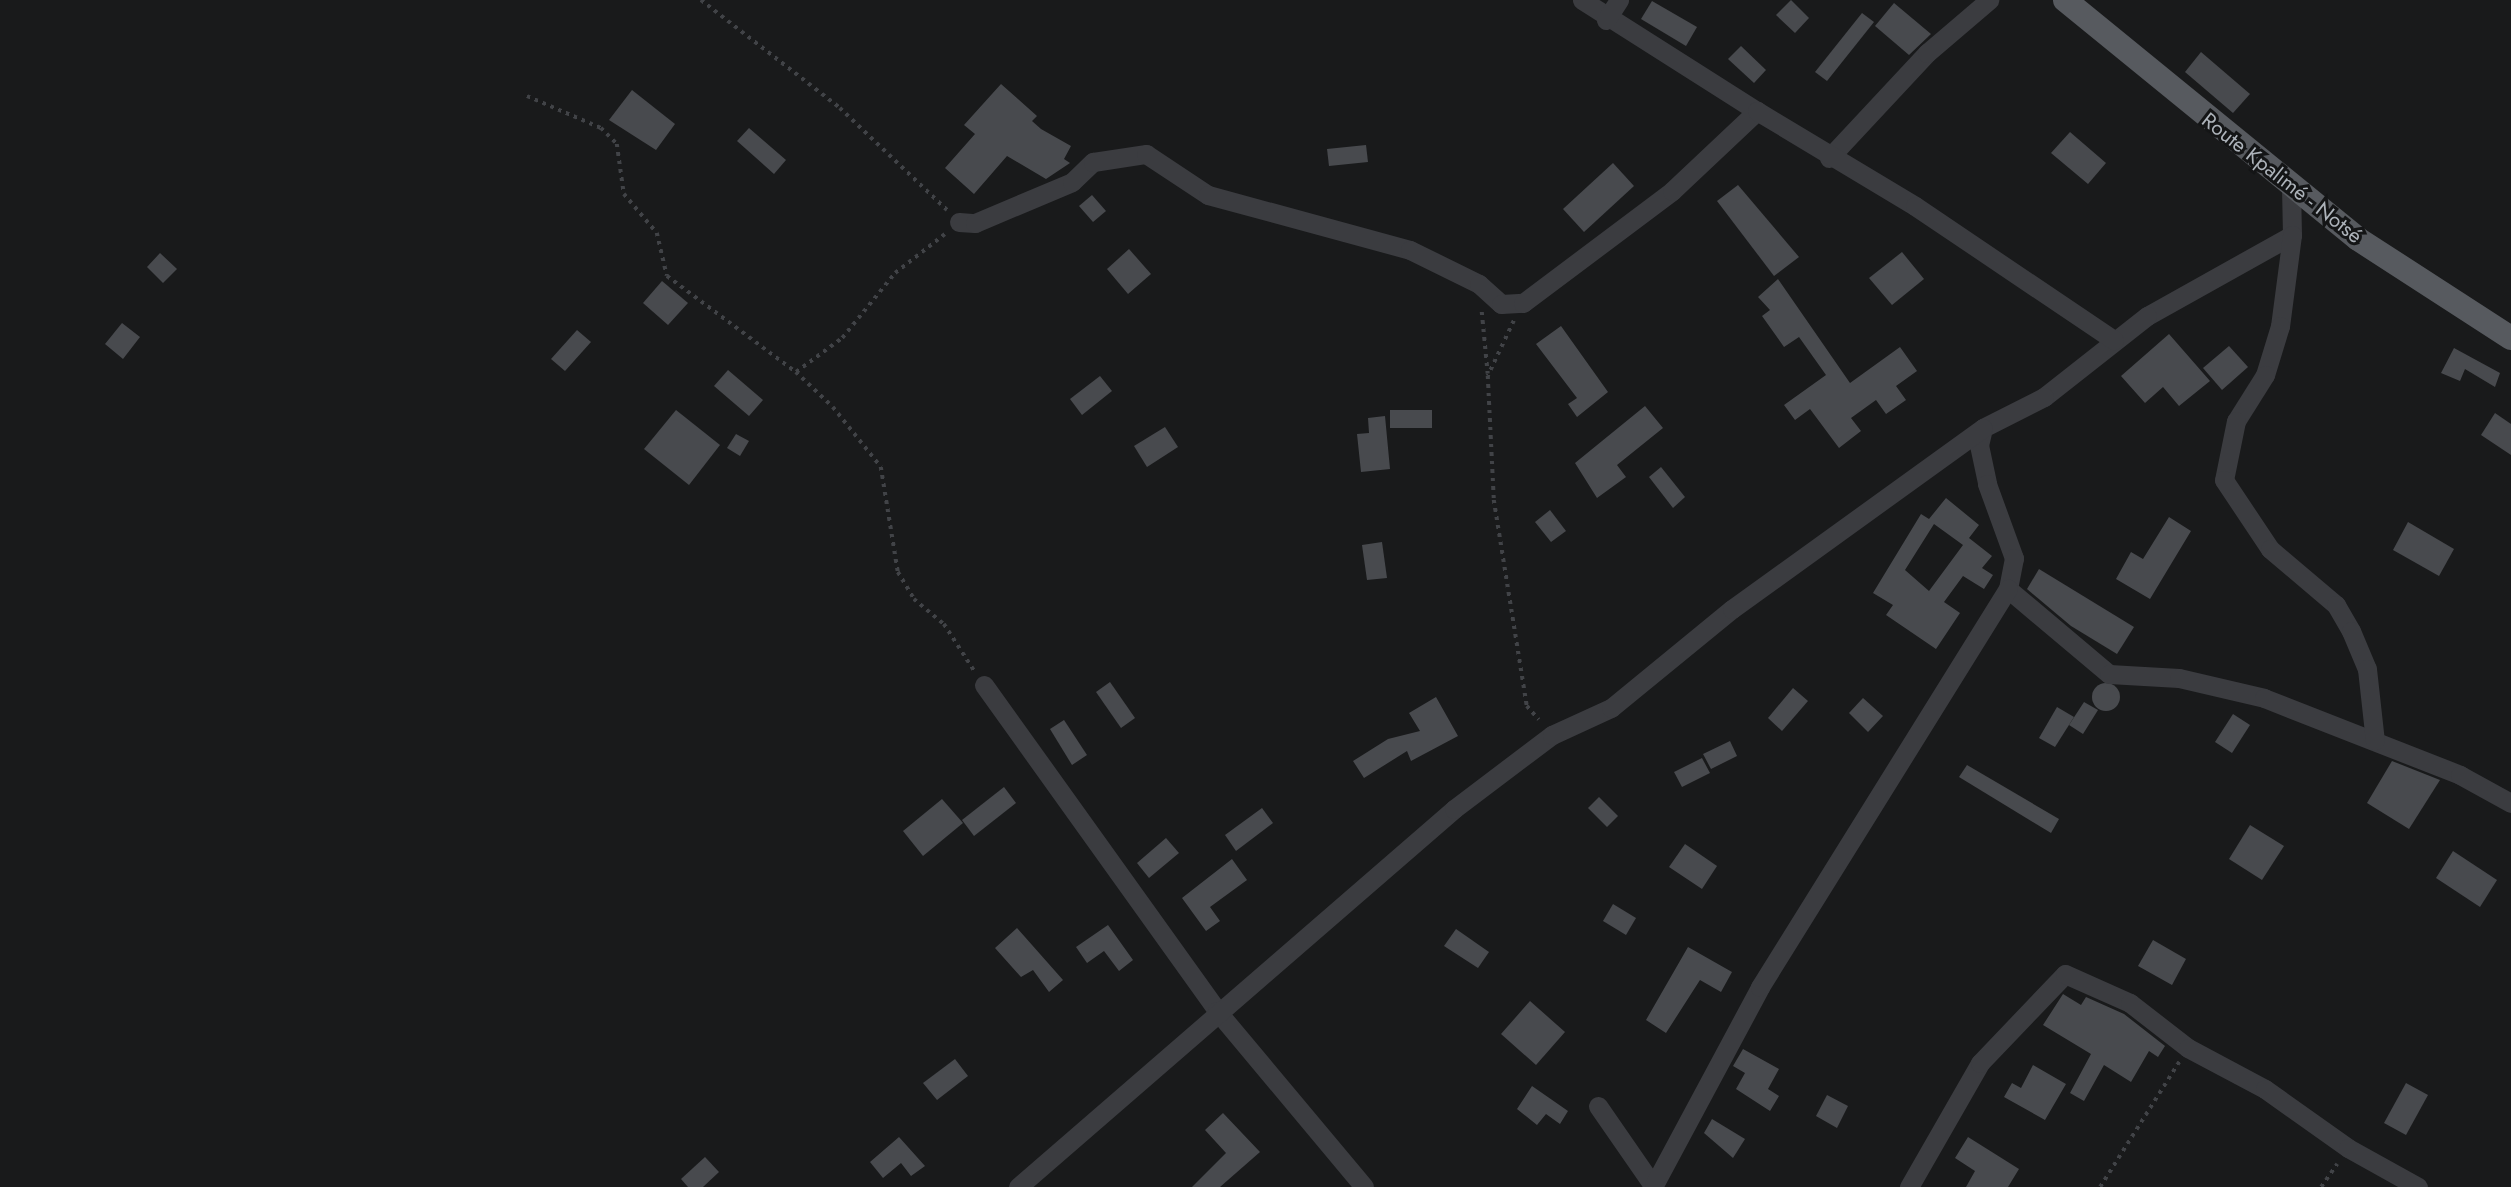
<!DOCTYPE html>
<html>
<head>
<meta charset="utf-8">
<style>
	body { margin:0 }
	#map { position:relative; width:2511px; height:1187px; overflow:hidden; background:#191a1b; font-family:Jost,sans-serif }
	div>[style] { position:absolute }
	[style*='--x'] { left:calc(var(--x)*1px); top:calc(var(--y)*1px); width:calc(var(--w)*1px); rotate:calc(var(--a)*1deg) }
	.building>* { inset:0; background:#484a4e }
	.round { border-radius:50% }
	.path>* { height:3.5px; margin-top:-1.75px; transform-origin:0; background:repeating-linear-gradient(90deg,#414347 0 3.5px,transparent 0 8.5px) }
	.minor>* { height:19px; margin:-9.5px; padding:0 9.5px; transform-origin:9.5px; border-radius:9.5px; background:#3b3c40 }
	.major>* { height:24px; margin:-12px; padding:0 12px; transform-origin:12px; border-radius:12px; background:#575a5f }
	span { translate:-50% -50%; white-space:nowrap; text-align:center; line-height:1.15; -webkit-text-stroke:6px #141516; paint-order:stroke }
	.street-label { font-size:21px; color:#adb3ba }
</style>
</head>
<body>
<div id="map">
	<div class="building">
		<div style="clip-path:polygon(1791px 0,1809px 18px,1795px 33px,1776px 15px)"></div>
		<div style="clip-path:polygon(1652px 1px,1697px 27px,1686px 46px,1641px 19px)"></div>
		<div style="clip-path:polygon(1894px 3px,1931px 34px,1909px 55px,1875px 26px)"></div>
		<div style="clip-path:polygon(1862px 13px,1874px 22px,1827px 81px,1815px 72px)"></div>
		<div style="clip-path:polygon(1741px 46px,1766px 70px,1754px 83px,1728px 59px)"></div>
		<div style="clip-path:polygon(2201px 52px,2250px 94px,2233px 113px,2185px 72px)"></div>
		<div style="clip-path:polygon(1001px 84px,1037px 116px,1032px 121px,1041px 129px,1071px 146px,1064px 159px,1070px 163px,1046px 179px,1007px 156px,974px 194px,945px 168px,975px 134px,964px 125px)"></div>
		<div style="clip-path:polygon(632px 90px,675px 124px,656px 150px,609px 120px)"></div>
		<div style="clip-path:polygon(749px 128px,786px 160px,774px 174px,737px 141px)"></div>
		<div style="clip-path:polygon(2070px 132px,2106px 163px,2088px 184px,2051px 153px)"></div>
		<div style="clip-path:polygon(1366px 145px,1368px 162px,1329px 166px,1327px 149px)"></div>
		<div style="clip-path:polygon(1613px 163px,1634px 186px,1584px 232px,1563px 209px)"></div>
		<div style="clip-path:polygon(1738px 185px,1799px 257px,1774px 276px,1717px 201px)"></div>
		<div style="clip-path:polygon(1092px 195px,1106px 211px,1093px 222px,1079px 206px)"></div>
		<div style="clip-path:polygon(1129px 249px,1151px 274px,1128px 294px,1107px 269px)"></div>
		<div style="clip-path:polygon(1902px 252px,1924px 279px,1892px 305px,1869px 278px)"></div>
		<div style="clip-path:polygon(160px 253px,177px 269px,163px 283px,147px 267px)"></div>
		<div style="clip-path:polygon(1778px 279px,1850px 383px,1900px 347px,1917px 371px,1896px 386px,1906px 400px,1886px 414px,1876px 400px,1851px 418px,1861px 431px,1839px 448px,1810px 409px,1795px 420px,1784px 405px,1826px 375px,1799px 337px,1784px 347px,1762px 316px,1770px 310px,1758px 297px)"></div>
		<div style="clip-path:polygon(662px 281px,688px 303px,668px 325px,643px 303px)"></div>
		<div style="clip-path:polygon(122px 323px,140px 337px,123px 359px,105px 344px)"></div>
		<div style="clip-path:polygon(1561px 326px,1608px 392px,1577px 417px,1568px 404px,1577px 398px,1536px 344px)"></div>
		<div style="clip-path:polygon(577px 330px,591px 342px,565px 371px,551px 359px)"></div>
		<div style="clip-path:polygon(2169px 334px,2210px 381px,2179px 406px,2163px 387px,2145px 403px,2121px 376px)"></div>
		<div style="clip-path:polygon(2229px 346px,2248px 367px,2222px 390px,2203px 368px)"></div>
		<div style="clip-path:polygon(2454px 348px,2500px 373px,2495px 387px,2465px 369px,2460px 381px,2441px 373px)"></div>
		<div style="clip-path:polygon(728px 370px,763px 400px,749px 416px,714px 386px)"></div>
		<div style="clip-path:polygon(1100px 376px,1112px 391px,1082px 415px,1070px 399px)"></div>
		<div style="clip-path:polygon(1645px 406px,1663px 428px,1617px 465px,1626px 477px,1597px 498px,1575px 463px)"></div>
		<div style="clip-path:polygon(676px 410px,720px 445px,689px 485px,644px 449px)"></div>
		<div style="clip-path:polygon(1390px 410px,1432px 410px,1432px 428px,1390px 428px)"></div>
		<div style="clip-path:polygon(2495px 413px,2511px 424px,2511px 455px,2481px 435px)"></div>
		<div style="clip-path:polygon(1385px 416px,1390px 469px,1361px 472px,1357px 434px,1369px 433px,1368px 418px)"></div>
		<div style="clip-path:polygon(1165px 427px,1178px 447px,1147px 467px,1134px 446px)"></div>
		<div style="clip-path:polygon(736px 434px,749px 441px,740px 456px,727px 448px)"></div>
		<div style="clip-path:polygon(1661px 467px,1685px 497px,1673px 508px,1649px 477px)"></div>
		<div style="clip-path:polygon(evenodd,1946px 498px,1979px 525px,1969px 538px,1992px 556px,1982px 568px,1993px 575px,1984px 589px,1963px 576px,1944px 602px,1960px 613px,1936px 649px,1886px 615px,1893px 605px,1873px 593px,1921px 514px,1929px 519px,1946px 498px,1934px 524px,1963px 545px,1929px 591px,1905px 570px,1934px 524px)"></div>
		<div style="clip-path:polygon(1550px 510px,1566px 531px,1551px 542px,1535px 522px)"></div>
		<div style="clip-path:polygon(2169px 517px,2191px 531px,2150px 599px,2116px 579px,2131px 552px,2143px 559px)"></div>
		<div style="clip-path:polygon(2408px 522px,2454px 549px,2439px 576px,2393px 550px)"></div>
		<div style="clip-path:polygon(1382px 542px,1387px 578px,1367px 580px,1362px 545px)"></div>
		<div style="clip-path:polygon(2039px 569px,2134px 627px,2117px 654px,2071px 626px,2027px 589px)"></div>
		<div style="clip-path:polygon(1110px 682px,1135px 718px,1121px 728px,1096px 692px)"></div>
		<div class="round" style="left:2092px;top:683px;width:28px;height:28px"></div>
		<div style="clip-path:polygon(1793px 688px,1808px 701px,1782px 731px,1768px 718px)"></div>
		<div style="clip-path:polygon(1436px 697px,1458px 736px,1411px 761px,1407px 751px,1364px 778px,1353px 761px,1388px 739px,1420px 731px,1409px 713px)"></div>
		<div style="clip-path:polygon(1863px 698px,1883px 716px,1868px 732px,1849px 713px)"></div>
		<div style="clip-path:polygon(2084px 702px,2098px 710px,2083px 734px,2069px 725px)"></div>
		<div style="clip-path:polygon(2057px 707px,2074px 717px,2055px 747px,2039px 738px)"></div>
		<div style="clip-path:polygon(2233px 714px,2250px 725px,2232px 753px,2215px 742px)"></div>
		<div style="clip-path:polygon(1064px 720px,1087px 755px,1072px 765px,1050px 729px)"></div>
		<div style="clip-path:polygon(1730px 741px,1737px 756px,1711px 769px,1703px 754px)"></div>
		<div style="clip-path:polygon(1702px 758px,1710px 773px,1682px 787px,1674px 772px)"></div>
		<div style="clip-path:polygon(2392px 761px,2440px 780px,2409px 829px,2367px 803px)"></div>
		<div style="clip-path:polygon(1967px 765px,2059px 819px,2051px 833px,1959px 777px)"></div>
		<div style="clip-path:polygon(1004px 787px,1016px 803px,974px 836px,962px 820px)"></div>
		<div style="clip-path:polygon(1599px 797px,1618px 816px,1607px 827px,1588px 808px)"></div>
		<div style="clip-path:polygon(942px 799px,963px 823px,923px 856px,903px 831px)"></div>
		<div style="clip-path:polygon(1262px 808px,1273px 823px,1236px 851px,1225px 835px)"></div>
		<div style="clip-path:polygon(2250px 825px,2284px 846px,2262px 880px,2229px 859px)"></div>
		<div style="clip-path:polygon(1166px 838px,1179px 853px,1149px 878px,1137px 863px)"></div>
		<div style="clip-path:polygon(1685px 844px,1717px 866px,1702px 889px,1669px 867px)"></div>
		<div style="clip-path:polygon(2453px 851px,2497px 880px,2480px 907px,2436px 878px)"></div>
		<div style="clip-path:polygon(1232px 859px,1247px 880px,1210px 907px,1220px 921px,1206px 931px,1182px 898px)"></div>
		<div style="clip-path:polygon(1613px 904px,1636px 918px,1626px 935px,1603px 921px)"></div>
		<div style="clip-path:polygon(1108px 925px,1133px 960px,1119px 971px,1104px 951px,1087px 963px,1076px 947px)"></div>
		<div style="clip-path:polygon(1017px 928px,1063px 980px,1049px 992px,1033px 970px,1021px 977px,995px 948px)"></div>
		<div style="clip-path:polygon(1456px 929px,1489px 952px,1478px 968px,1444px 946px)"></div>
		<div style="clip-path:polygon(2153px 940px,2186px 959px,2172px 985px,2138px 966px)"></div>
		<div style="clip-path:polygon(1688px 947px,1732px 972px,1721px 992px,1700px 980px,1666px 1033px,1646px 1020px)"></div>
		<div style="clip-path:polygon(2063px 994px,2081px 1005px,2086px 997px,2124px 1014px,2165px 1046px,2158px 1057px,2149px 1051px,2131px 1082px,2104px 1065px,2084px 1101px,2070px 1093px,2091px 1054px,2043px 1025px)"></div>
		<div style="clip-path:polygon(1530px 1001px,1565px 1032px,1536px 1065px,1501px 1034px)"></div>
		<div style="clip-path:polygon(1743px 1049px,1779px 1069px,1768px 1089px,1779px 1096px,1770px 1111px,1736px 1089px,1745px 1073px,1733px 1066px)"></div>
		<div style="clip-path:polygon(955px 1059px,968px 1076px,937px 1100px,923px 1083px)"></div>
		<div style="clip-path:polygon(2033px 1065px,2066px 1084px,2045px 1120px,2004px 1097px,2012px 1083px,2021px 1088px)"></div>
		<div style="clip-path:polygon(2406px 1083px,2428px 1095px,2406px 1135px,2384px 1123px)"></div>
		<div style="clip-path:polygon(1532px 1086px,1568px 1111px,1560px 1124px,1546px 1114px,1537px 1125px,1517px 1109px)"></div>
		<div style="clip-path:polygon(1827px 1095px,1848px 1106px,1837px 1128px,1816px 1116px)"></div>
		<div style="clip-path:polygon(1223px 1113px,1260px 1152px,1220px 1187px,1192px 1187px,1226px 1153px,1205px 1130px)"></div>
		<div style="clip-path:polygon(1712px 1119px,1745px 1139px,1733px 1158px,1704px 1133px)"></div>
		<div style="clip-path:polygon(899px 1137px,925px 1166px,911px 1176px,901px 1163px,883px 1178px,870px 1162px)"></div>
		<div style="clip-path:polygon(1968px 1137px,2019px 1169px,2008px 1187px,1966px 1187px,1975px 1171px,1955px 1158px)"></div>
		<div style="clip-path:polygon(705px 1157px,719px 1172px,703px 1187px,688px 1187px,681px 1179px)"></div>
	</div>
	<div class="path">
		<div style="--x:701;--y:0;--w:176;--a:37.8"></div>
		<div style="--x:840;--y:108;--w:148;--a:43.6"></div>
		<div style="--x:527;--y:96;--w:81;--a:23.4"></div>
		<div style="--x:601;--y:128;--w:23;--a:45"></div>
		<div style="--x:617;--y:144;--w:50;--a:82"></div>
		<div style="--x:624;--y:194;--w:51;--a:49.8"></div>
		<div style="--x:657;--y:233;--w:44;--a:76.9"></div>
		<div style="--x:667;--y:276;--w:161;--a:36.7"></div>
		<div style="--x:796;--y:372;--w:51;--a:43.4"></div>
		<div style="--x:833;--y:407;--w:77;--a:51.3"></div>
		<div style="--x:881;--y:467;--w:106;--a:80.8"></div>
		<div style="--x:898;--y:572;--w:31;--a:59"></div>
		<div style="--x:914;--y:599;--w:39;--a:40"></div>
		<div style="--x:944;--y:624;--w:57;--a:57.1"></div>
		<div style="--x:1482;--y:312;--w:62;--a:84.5"></div>
		<div style="--x:1514;--y:321;--w:61;--a:115.3"></div>
		<div style="--x:1488;--y:376;--w:124;--a:87.2"></div>
		<div style="--x:1494;--y:500;--w:209;--a:80.9"></div>
		<div style="--x:1527;--y:706;--w:18;--a:49"></div>
		<div style="--x:796;--y:372;--w:57;--a:-36.5"></div>
		<div style="--x:842;--y:338;--w:84;--a:-50.8"></div>
		<div style="--x:895;--y:273;--w:63;--a:-38"></div>
		<div style="--x:2100;--y:1187;--w:148;--a:-57.7"></div>
		<div style="--x:2321;--y:1187;--w:28;--a:-55"></div>
	</div>
	<div class="minor">
		<div style="--x:1582;--y:0;--w:207;--a:32.4"></div>
		<div style="--x:1606;--y:20;--w:24;--a:-57"></div>
		<div style="--x:1829;--y:158;--w:144;--a:-47"></div>
		<div style="--x:1927;--y:53;--w:82;--a:-40.5"></div>
		<div style="--x:2291;--y:187;--w:48;--a:88.8"></div>
		<div style="--x:2292;--y:235;--w:166;--a:150.8"></div>
		<div style="--x:2147;--y:316;--w:131;--a:141.8"></div>
		<div style="--x:2044;--y:397;--w:68;--a:153.1"></div>
		<div style="--x:1983;--y:428;--w:17;--a:103"></div>
		<div style="--x:1979;--y:445;--w:40;--a:78"></div>
		<div style="--x:1987;--y:484;--w:79;--a:70"></div>
		<div style="--x:2014;--y:558;--w:32;--a:101"></div>
		<div style="--x:2008;--y:589;--w:132;--a:40.1"></div>
		<div style="--x:2109;--y:674;--w:70;--a:3.3"></div>
		<div style="--x:2179;--y:678;--w:87;--a:13.2"></div>
		<div style="--x:2264;--y:698;--w:211;--a:21.4"></div>
		<div style="--x:2460;--y:775;--w:58;--a:28.8"></div>
		<div style="--x:959;--y:222;--w:16;--a:4"></div>
		<div style="--x:975;--y:223;--w:105;--a:-22.9"></div>
		<div style="--x:1072;--y:182;--w:29;--a:-44"></div>
		<div style="--x:1093;--y:162;--w:54;--a:-8.6"></div>
		<div style="--x:1146;--y:154;--w:74;--a:33.5"></div>
		<div style="--x:1208;--y:195;--w:209;--a:15.2"></div>
		<div style="--x:1410;--y:250;--w:77;--a:26.2"></div>
		<div style="--x:1479;--y:284;--w:30;--a:42"></div>
		<div style="--x:1501;--y:304;--w:22;--a:-3"></div>
		<div style="--x:1523;--y:303;--w:186;--a:-36.9"></div>
		<div style="--x:1672;--y:191;--w:117;--a:-43.3"></div>
		<div style="--x:1757;--y:111;--w:184;--a:31"></div>
		<div style="--x:1915;--y:206;--w:240;--a:34"></div>
		<div style="--x:2292;--y:235;--w:92;--a:97.5"></div>
		<div style="--x:2280;--y:326;--w:51;--a:107"></div>
		<div style="--x:2265;--y:375;--w:54;--a:122.2"></div>
		<div style="--x:2236;--y:421;--w:60;--a:101.5"></div>
		<div style="--x:2224;--y:480;--w:83;--a:56.3"></div>
		<div style="--x:2270;--y:549;--w:87;--a:40.3"></div>
		<div style="--x:2336;--y:605;--w:30;--a:60"></div>
		<div style="--x:2351;--y:631;--w:41;--a:67.2"></div>
		<div style="--x:2367;--y:669;--w:72;--a:83.7"></div>
		<div style="--x:984;--y:685;--w:401;--a:54.4"></div>
		<div style="--x:1217;--y:1011;--w:229;--a:50.1"></div>
		<div style="--x:1598;--y:1106;--w:98;--a:55.3"></div>
		<div style="--x:1654;--y:1185;--w:225;--a:-61.8"></div>
		<div style="--x:1760;--y:987;--w:469;--a:-58.1"></div>
		<div style="--x:1018;--y:1187;--w:577;--a:-40.92"></div>
		<div style="--x:1454;--y:809;--w:123;--a:-37.1"></div>
		<div style="--x:1552;--y:735;--w:65;--a:-24.6"></div>
		<div style="--x:1611;--y:708;--w:156;--a:-39.3"></div>
		<div style="--x:1732;--y:609;--w:309;--a:-35.8"></div>
		<div style="--x:1909;--y:1187;--w:143;--a:-60.2"></div>
		<div style="--x:1980;--y:1063;--w:123;--a:-46.3"></div>
		<div style="--x:2065;--y:974;--w:71;--a:24"></div>
		<div style="--x:2130;--y:1003;--w:73;--a:37.8"></div>
		<div style="--x:2188;--y:1048;--w:87;--a:28"></div>
		<div style="--x:2265;--y:1089;--w:102;--a:35.4"></div>
		<div style="--x:2348;--y:1148;--w:80;--a:29.1"></div>
	</div>
	<div class="major">
		<div style="--x:2065;--y:0;--w:378;--a:39.2"></div>
		<div style="--x:2358;--y:239;--w:182;--a:32.9"></div>
	</div>
	<div class="street-label">
		<span style="left:2282px;top:178px;rotate:38deg">Route Kpalimé - Notsé</span>
	</div>
</div>
</body>
</html>
